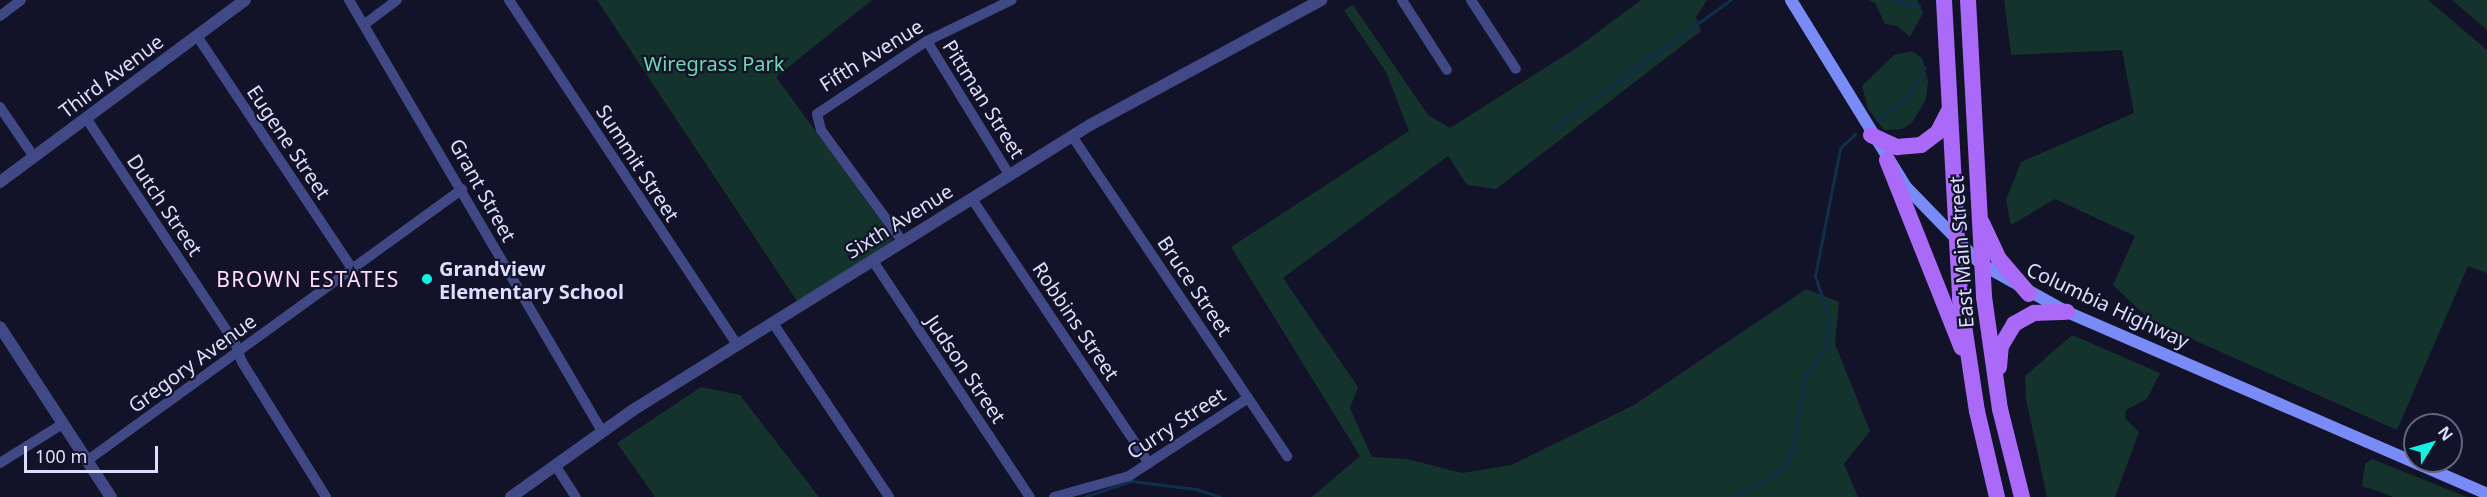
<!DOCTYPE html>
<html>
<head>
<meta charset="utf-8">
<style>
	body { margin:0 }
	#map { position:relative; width:2487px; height:497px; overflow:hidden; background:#121229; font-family:"Noto Sans",sans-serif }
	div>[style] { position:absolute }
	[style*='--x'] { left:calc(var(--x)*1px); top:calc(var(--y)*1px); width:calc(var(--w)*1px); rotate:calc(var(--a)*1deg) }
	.green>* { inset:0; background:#15332d }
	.stream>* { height:3px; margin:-1.5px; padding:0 1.5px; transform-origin:1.5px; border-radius:1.5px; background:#102f4a }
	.minor>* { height:10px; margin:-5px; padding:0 5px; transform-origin:5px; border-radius:5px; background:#404985 }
	.tertiary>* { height:12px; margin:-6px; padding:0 6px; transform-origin:6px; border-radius:6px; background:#404985 }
	.secondary>* { height:12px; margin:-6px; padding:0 6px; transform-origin:6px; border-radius:6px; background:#798bf7 }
	.primary>* { height:16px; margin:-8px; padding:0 8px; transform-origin:8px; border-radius:8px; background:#aa69f6 }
	.dots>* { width:16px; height:16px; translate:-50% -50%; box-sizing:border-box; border:3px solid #121229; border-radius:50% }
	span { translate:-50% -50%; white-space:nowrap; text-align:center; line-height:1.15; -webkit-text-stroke:4.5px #121229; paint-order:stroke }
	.street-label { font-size:20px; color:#dcdefd }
	.park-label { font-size:20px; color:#6bdaab }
	.poi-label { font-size:20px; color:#dcdefd; font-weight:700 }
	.left { translate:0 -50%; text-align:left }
	.neighbourhood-label { font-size:21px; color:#fddef7; letter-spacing:1.5px }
	.north { position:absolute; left:2403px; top:413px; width:60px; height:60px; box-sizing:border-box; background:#121229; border:2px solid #63647e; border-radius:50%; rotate:53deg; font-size:16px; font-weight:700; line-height:24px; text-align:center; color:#dcdefd }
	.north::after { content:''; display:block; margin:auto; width:21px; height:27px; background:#13f1e2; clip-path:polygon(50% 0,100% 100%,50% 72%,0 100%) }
	.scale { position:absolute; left:24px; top:446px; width:134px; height:27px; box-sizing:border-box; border:3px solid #dcdefd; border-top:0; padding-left:8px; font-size:18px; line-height:21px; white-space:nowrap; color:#dcdefd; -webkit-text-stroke:4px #121229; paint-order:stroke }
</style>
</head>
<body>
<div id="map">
	<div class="green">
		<div style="clip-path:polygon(597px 0,872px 0,776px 77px,892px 236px,891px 243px,797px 301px)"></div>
		<div style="clip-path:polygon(1641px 0,1707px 0,1696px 17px,1701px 31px,1496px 189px,1467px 185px,1448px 156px,1283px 278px,1358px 387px,1350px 408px,1372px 457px,1407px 459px,1462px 473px,1511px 465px,1634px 405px,1806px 289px,1839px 302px,1835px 344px,1870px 431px,1844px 464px,1858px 497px,1312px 497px,1360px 456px,1231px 247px,1409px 131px,1386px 72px,1344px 10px,1353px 5px,1428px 115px,1450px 128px,1578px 47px)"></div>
		<div style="clip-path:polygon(1869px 0,1917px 0,1923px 13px,1910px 37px,1897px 26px,1885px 24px,1875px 3px)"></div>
		<div style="clip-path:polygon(2004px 0,2428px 0,2487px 50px,2487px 273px,2468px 266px,2397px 430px,2151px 321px,2113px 285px,2135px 236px,2055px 199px,2011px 225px,2006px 200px,2021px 162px,2134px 113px,2122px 50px,2011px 55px)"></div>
		<div style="clip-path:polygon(2452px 0,2487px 0,2487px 30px)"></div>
		<div style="clip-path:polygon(1912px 51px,1922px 58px,1928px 81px,1926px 99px,1912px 123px,1902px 129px,1884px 130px,1868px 109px,1862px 86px,1894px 55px)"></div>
		<div style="clip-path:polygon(2072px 335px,2160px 373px,2147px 399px,2126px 410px,2125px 418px,2139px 432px,2115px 497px,2047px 497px,2026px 399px,2025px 376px)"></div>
		<div style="clip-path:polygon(701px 387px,740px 395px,819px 497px,655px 497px,617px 443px)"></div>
		<div style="clip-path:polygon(2372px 459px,2467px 497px,2394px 497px,2362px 486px,2365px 464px)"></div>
	</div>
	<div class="stream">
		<div style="--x:1893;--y:0;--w:27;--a:13"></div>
		<div style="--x:1877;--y:120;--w:36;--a:-36"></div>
		<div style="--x:1906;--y:99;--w:37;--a:-59"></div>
		<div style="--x:1552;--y:129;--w:220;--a:-35.9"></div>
		<div style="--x:1084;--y:497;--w:50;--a:-18.8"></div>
		<div style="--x:1131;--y:481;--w:65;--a:7"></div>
		<div style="--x:1196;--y:489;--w:25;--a:18"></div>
		<div style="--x:1729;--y:497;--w:43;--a:-23.6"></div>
		<div style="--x:1768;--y:480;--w:21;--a:-37"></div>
		<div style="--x:1785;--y:467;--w:28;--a:-69"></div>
		<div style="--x:1795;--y:441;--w:67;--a:-81.4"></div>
		<div style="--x:1805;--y:375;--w:35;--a:-55"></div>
		<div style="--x:1825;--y:346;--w:16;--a:-76"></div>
		<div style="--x:1829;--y:330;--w:16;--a:-94"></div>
		<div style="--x:1828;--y:314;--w:40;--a:-108.9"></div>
		<div style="--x:1815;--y:276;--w:130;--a:-78.9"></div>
		<div style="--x:1840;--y:148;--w:21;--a:-43"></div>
	</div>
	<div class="minor">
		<div style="--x:349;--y:0;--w:500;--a:59.6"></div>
		<div style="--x:509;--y:0;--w:414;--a:56.5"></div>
		<div style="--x:1402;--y:0;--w:83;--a:57.3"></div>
		<div style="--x:1471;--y:0;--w:82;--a:56.9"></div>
		<div style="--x:0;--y:16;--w:26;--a:-37"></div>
		<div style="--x:365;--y:24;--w:40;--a:-37"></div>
		<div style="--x:197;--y:36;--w:279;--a:56.3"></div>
		<div style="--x:927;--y:41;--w:158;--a:58.4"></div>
		<div style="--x:0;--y:107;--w:60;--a:55.8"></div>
		<div style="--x:86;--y:118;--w:270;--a:56.5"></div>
		<div style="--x:235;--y:343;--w:20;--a:70"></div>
		<div style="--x:242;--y:362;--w:159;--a:58.1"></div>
		<div style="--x:1072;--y:136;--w:386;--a:56.1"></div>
		<div style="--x:972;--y:199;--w:318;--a:56.2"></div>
		<div style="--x:903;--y:242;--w:139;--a:-126.2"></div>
		<div style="--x:821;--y:130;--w:16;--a:-104"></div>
		<div style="--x:817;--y:114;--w:132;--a:-33.6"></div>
		<div style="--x:927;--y:41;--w:94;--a:-25.8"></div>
		<div style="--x:873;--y:261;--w:283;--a:56.4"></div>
		<div style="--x:773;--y:323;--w:209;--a:56.3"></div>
		<div style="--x:88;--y:460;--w:462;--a:-35.9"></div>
		<div style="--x:0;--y:463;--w:75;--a:-32"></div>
		<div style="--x:555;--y:465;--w:38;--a:57"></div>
		<div style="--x:1054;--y:497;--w:78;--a:-15.6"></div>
		<div style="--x:1129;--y:476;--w:142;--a:-33.2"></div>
	</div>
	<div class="tertiary">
		<div style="--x:0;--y:182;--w:305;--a:-36.6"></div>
		<div style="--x:0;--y:327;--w:203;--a:56.9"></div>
		<div style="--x:511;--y:497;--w:150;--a:-35.5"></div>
		<div style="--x:633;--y:410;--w:539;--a:-31.95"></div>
		<div style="--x:1090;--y:125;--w:263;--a:-28.4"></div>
	</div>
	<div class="secondary">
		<div style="--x:1791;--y:0;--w:220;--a:58.4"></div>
		<div style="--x:1906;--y:187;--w:107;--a:45.8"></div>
		<div style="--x:1981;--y:264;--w:98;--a:29.2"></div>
		<div style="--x:2067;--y:312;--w:458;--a:23.4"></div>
	</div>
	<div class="primary">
		<div style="--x:1944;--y:0;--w:299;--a:86.9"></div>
		<div style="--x:1960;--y:299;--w:113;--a:81.4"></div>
		<div style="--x:1977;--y:411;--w:88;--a:76.9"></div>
		<div style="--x:1968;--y:0;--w:297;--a:86.9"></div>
		<div style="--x:1984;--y:297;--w:113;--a:81.9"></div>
		<div style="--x:2000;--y:409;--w:91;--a:76"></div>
		<div style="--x:1871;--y:135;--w:29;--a:25"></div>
		<div style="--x:1897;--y:147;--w:24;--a:-5"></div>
		<div style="--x:1921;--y:145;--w:21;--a:-37"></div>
		<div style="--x:1938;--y:132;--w:22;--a:-63"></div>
		<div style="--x:1887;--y:160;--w:202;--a:68.3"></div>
		<div style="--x:1982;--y:223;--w:40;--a:65"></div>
		<div style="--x:1999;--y:259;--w:46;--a:49.4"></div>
		<div style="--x:1999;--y:367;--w:21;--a:-85"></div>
		<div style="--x:2001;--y:346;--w:26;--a:-59"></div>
		<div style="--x:2014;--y:324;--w:23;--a:-29"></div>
		<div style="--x:2034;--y:313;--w:33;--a:-2"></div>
	</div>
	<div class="dots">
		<div style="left:427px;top:279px;background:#13f1e2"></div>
	</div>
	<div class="street-label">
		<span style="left:871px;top:55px;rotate:-32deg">Fifth Avenue</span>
		<span style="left:111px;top:76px;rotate:-37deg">Third Avenue</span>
		<span style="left:984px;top:99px;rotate:58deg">Pittman Street</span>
		<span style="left:289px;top:142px;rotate:56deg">Eugene Street</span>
		<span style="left:638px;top:163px;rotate:57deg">Summit Street</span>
		<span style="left:483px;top:190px;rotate:61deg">Grant Street</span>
		<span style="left:165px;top:205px;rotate:56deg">Dutch Street</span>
		<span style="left:899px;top:221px;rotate:-32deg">Sixth Avenue</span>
		<span style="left:1961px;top:252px;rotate:-94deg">East Main Street</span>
		<span style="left:1195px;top:286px;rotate:56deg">Bruce Street</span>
		<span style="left:2108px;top:305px;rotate:25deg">Columbia Highway</span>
		<span style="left:1076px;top:321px;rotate:56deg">Robbins Street</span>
		<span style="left:192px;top:363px;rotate:-36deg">Gregory Avenue</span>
		<span style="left:966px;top:369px;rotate:56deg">Judson Street</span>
		<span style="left:1176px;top:423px;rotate:-33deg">Curry Street</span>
	</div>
	<div class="park-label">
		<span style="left:714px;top:63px">Wiregrass Park</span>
	</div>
	<div class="poi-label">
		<span class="left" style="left:439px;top:280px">Grandview<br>Elementary School</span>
	</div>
	<div class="neighbourhood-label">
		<span style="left:308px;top:279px">BROWN ESTATES</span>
	</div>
	<div class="north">N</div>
	<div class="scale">100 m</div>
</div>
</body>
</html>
